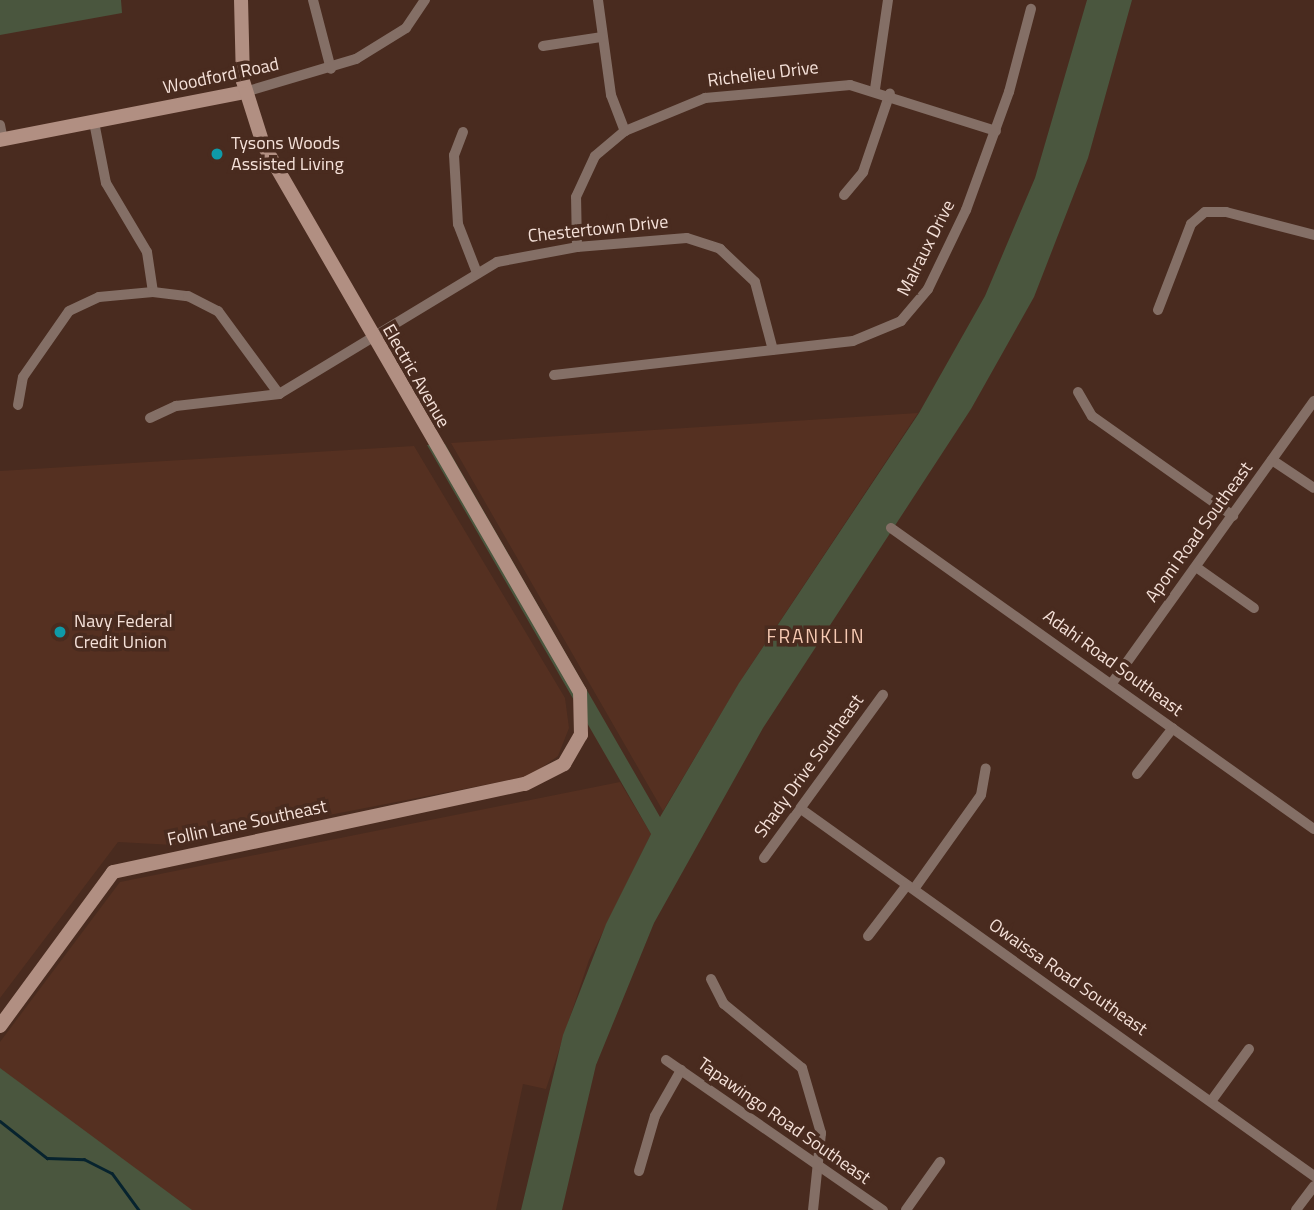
<!DOCTYPE html>
<html>
<head>
<meta charset="utf-8">
<style>
	body { margin:0 }
	#map { position:relative; width:1314px; height:1210px; overflow:hidden; background:#492b1f; font-family:"Titillium Web",sans-serif }
	div>[style] { position:absolute }
	[style*='--x'] { left:calc(var(--x)*1px); top:calc(var(--y)*1px); width:calc(var(--w)*1px); rotate:calc(var(--a)*1deg) }
	.built>* { inset:0; background:#553021 }
	.green>* { inset:0; background:#4a563e }
	.stream>* { height:2.5px; margin:-1.25px; padding:0 1.25px; transform-origin:1.25px; border-radius:1.25px; background:#07232e }
	.street>* { height:10px; margin:-5px; padding:0 5px; transform-origin:5px; border-radius:5px; background:#846f66 }
	.secondary>* { height:14px; margin:-7px; padding:0 7px; transform-origin:7px; border-radius:7px; background:#b18f82 }
	.dots>* { width:19px; height:19px; translate:-50% -50%; box-sizing:border-box; border:4px solid #492b1f; border-radius:50% }
	span { translate:-50% -50%; white-space:nowrap; text-align:center; line-height:1.15; -webkit-text-stroke:7px #492b1f; paint-order:stroke }
	.street-label { font-size:18px; color:#f5e1d9 }
	.poi-label { font-size:18px; color:#f5e1d9 }
	.left { translate:0 -50%; text-align:left }
	.neighbourhood-label { font-size:19px; color:#f7cab3; letter-spacing:2px }
</style>
</head>
<body>
<div id="map">
	<div class="built">
		<div style="clip-path:polygon(918px 413px,743px 677px,663px 811px,451px 443px)"></div>
		<div style="clip-path:polygon(414px 446px,565px 698px,569px 728px,558px 756px,530px 776px,174px 845px,118px 842px,0 998px,0 471px)"></div>
		<div style="clip-path:polygon(620px 782px,651px 834px,589px 960px,546px 1089px,523px 1084px,496px 1210px,190px 1210px,0 1069px,0 1042px,120px 882px)"></div>
	</div>
	<div class="green">
		<div style="clip-path:polygon(0 0,121px 0,122px 13px,0 35px)"></div>
		<div style="clip-path:polygon(1087px 0,1132px 0,1088px 158px,1034px 297px,971px 409px,763px 728px,654px 923px,596px 1065px,562px 1210px,521px 1210px,563px 1035px,606px 924px,651px 834px,427px 445px,445px 444px,660px 817px,739px 683px,919px 413px,985px 296px,1035px 178px)"></div>
		<div style="clip-path:polygon(0 1068px,192px 1210px,0 1210px)"></div>
	</div>
	<div class="stream">
		<div style="--x:0;--y:1121;--w:60;--a:38.2"></div>
		<div style="--x:47;--y:1158;--w:37;--a:2"></div>
		<div style="--x:84;--y:1159;--w:31;--a:27"></div>
		<div style="--x:112;--y:1173;--w:46;--a:53.9"></div>
	</div>
	<div class="street">
		<div style="--x:313;--y:0;--w:71;--a:75.4"></div>
		<div style="--x:598;--y:0;--w:96;--a:82.2"></div>
		<div style="--x:611;--y:95;--w:39;--a:69"></div>
		<div style="--x:543;--y:46;--w:60;--a:-8.7"></div>
		<div style="--x:875;--y:89;--w:90;--a:-81.7"></div>
		<div style="--x:245;--y:92;--w:116;--a:-16.6"></div>
		<div style="--x:356;--y:59;--w:59;--a:-31.8"></div>
		<div style="--x:406;--y:28;--w:34;--a:-56"></div>
		<div style="--x:94;--y:122;--w:62;--a:78.9"></div>
		<div style="--x:106;--y:183;--w:80;--a:59.3"></div>
		<div style="--x:147;--y:252;--w:40;--a:81.5"></div>
		<div style="--x:0;--y:125;--w:15;--a:79"></div>
		<div style="--x:463;--y:132;--w:25;--a:111"></div>
		<div style="--x:454;--y:155;--w:69;--a:86.7"></div>
		<div style="--x:458;--y:224;--w:53;--a:68.8"></div>
		<div style="--x:844;--y:195;--w:30;--a:-50"></div>
		<div style="--x:863;--y:172;--w:83;--a:-71.1"></div>
		<div style="--x:577;--y:247;--w:50;--a:-91.1"></div>
		<div style="--x:576;--y:197;--w:45;--a:-65.1"></div>
		<div style="--x:595;--y:156;--w:39;--a:-40"></div>
		<div style="--x:625;--y:131;--w:87;--a:-22.4"></div>
		<div style="--x:705;--y:98;--w:146;--a:-5.1"></div>
		<div style="--x:850;--y:85;--w:153;--a:17.5"></div>
		<div style="--x:1158;--y:310;--w:92;--a:-69"></div>
		<div style="--x:1191;--y:224;--w:18;--a:-41"></div>
		<div style="--x:1205;--y:212;--w:21;--a:0"></div>
		<div style="--x:1226;--y:212;--w:91;--a:14.6"></div>
		<div style="--x:554;--y:375;--w:301;--a:-6.5"></div>
		<div style="--x:853;--y:341;--w:52;--a:-22.6"></div>
		<div style="--x:901;--y:321;--w:42;--a:-49.8"></div>
		<div style="--x:928;--y:289;--w:88;--a:-64.3"></div>
		<div style="--x:966;--y:210;--w:126;--a:-70"></div>
		<div style="--x:1009;--y:92;--w:86;--a:-75.2"></div>
		<div style="--x:1078;--y:392;--w:28;--a:60"></div>
		<div style="--x:1092;--y:416;--w:173;--a:35.3"></div>
		<div style="--x:18;--y:405;--w:28;--a:-80"></div>
		<div style="--x:23;--y:377;--w:80;--a:-55.1"></div>
		<div style="--x:69;--y:311;--w:33;--a:-25"></div>
		<div style="--x:99;--y:297;--w:54;--a:-5.3"></div>
		<div style="--x:153;--y:292;--w:35;--a:7"></div>
		<div style="--x:188;--y:296;--w:34;--a:27"></div>
		<div style="--x:218;--y:311;--w:103;--a:53.7"></div>
		<div style="--x:150;--y:418;--w:29;--a:-25"></div>
		<div style="--x:176;--y:406;--w:104;--a:-6.6"></div>
		<div style="--x:279;--y:394;--w:255;--a:-31.2"></div>
		<div style="--x:497;--y:262;--w:81;--a:-10.6"></div>
		<div style="--x:577;--y:247;--w:110;--a:-4.7"></div>
		<div style="--x:687;--y:238;--w:35;--a:18"></div>
		<div style="--x:720;--y:249;--w:48;--a:43.3"></div>
		<div style="--x:755;--y:282;--w:70;--a:75.2"></div>
		<div style="--x:1272;--y:460;--w:50;--a:33.7"></div>
		<div style="--x:891;--y:528;--w:519;--a:35.44"></div>
		<div style="--x:1196;--y:567;--w:71;--a:35.3"></div>
		<div style="--x:1112;--y:683;--w:347;--a:-54.4"></div>
		<div style="--x:1137;--y:774;--w:58;--a:-52"></div>
		<div style="--x:801;--y:809;--w:631;--a:35.58"></div>
		<div style="--x:764;--y:858;--w:202;--a:-53.9"></div>
		<div style="--x:914;--y:889;--w:115;--a:-54.5"></div>
		<div style="--x:981;--y:795;--w:27;--a:-80"></div>
		<div style="--x:868;--y:936;--w:64;--a:-52.6"></div>
		<div style="--x:711;--y:979;--w:28;--a:63"></div>
		<div style="--x:724;--y:1004;--w:101;--a:39.4"></div>
		<div style="--x:802;--y:1068;--w:68;--a:73.7"></div>
		<div style="--x:821;--y:1133;--w:77;--a:95.9"></div>
		<div style="--x:666;--y:1060;--w:264;--a:34.7"></div>
		<div style="--x:1212;--y:1100;--w:63;--a:-54"></div>
		<div style="--x:639;--y:1171;--w:57;--a:-73.8"></div>
		<div style="--x:655;--y:1116;--w:53;--a:-60.5"></div>
		<div style="--x:906;--y:1210;--w:59;--a:-54.7"></div>
		<div style="--x:1296;--y:1210;--w:30;--a:-53"></div>
	</div>
	<div class="secondary">
		<div style="--x:0;--y:140;--w:250;--a:-11.1"></div>
		<div style="--x:0;--y:1026;--w:191;--a:-53.7"></div>
		<div style="--x:113;--y:872;--w:421;--a:-12.1"></div>
		<div style="--x:525;--y:784;--w:44;--a:-27.1"></div>
		<div style="--x:564;--y:764;--w:34;--a:-60"></div>
		<div style="--x:581;--y:735;--w:43;--a:-91.3"></div>
		<div style="--x:580;--y:692;--w:633;--a:-120.05"></div>
		<div style="--x:263;--y:144;--w:66;--a:-107.6"></div>
		<div style="--x:243;--y:81;--w:81;--a:-91.4"></div>
	</div>
	<div class="dots">
		<div style="left:217px;top:154px;background:#0f9aa8"></div>
		<div style="left:60px;top:632px;background:#0f9aa8"></div>
	</div>
	<div class="street-label">
		<span style="left:763px;top:74px;rotate:-7deg">Richelieu Drive</span>
		<span style="left:221px;top:76px;rotate:-12deg">Woodford Road</span>
		<span style="left:598px;top:229px;rotate:-6deg">Chestertown Drive</span>
		<span style="left:926px;top:248px;rotate:-63deg">Malraux Drive</span>
		<span style="left:416px;top:376px;rotate:60deg">Electric Avenue</span>
		<span style="left:1199px;top:532px;rotate:-54deg">Aponi Road Southeast</span>
		<span style="left:1113px;top:663px;rotate:36deg">Adahi Road Southeast</span>
		<span style="left:809px;top:766px;rotate:-54deg">Shady Drive Southeast</span>
		<span style="left:247px;top:823px;rotate:-12deg">Follin Lane Southeast</span>
		<span style="left:1068px;top:977px;rotate:35deg">Owaissa Road Southeast</span>
		<span style="left:784px;top:1121px;rotate:35deg">Tapawingo Road Southeast</span>
	</div>
	<div class="poi-label">
		<span class="left" style="left:231px;top:154px">Tysons Woods<br>Assisted Living</span>
		<span class="left" style="left:74px;top:632px">Navy Federal<br>Credit Union</span>
	</div>
	<div class="neighbourhood-label">
		<span style="left:816px;top:636px">FRANKLIN</span>
	</div>
</div>
</body>
</html>
